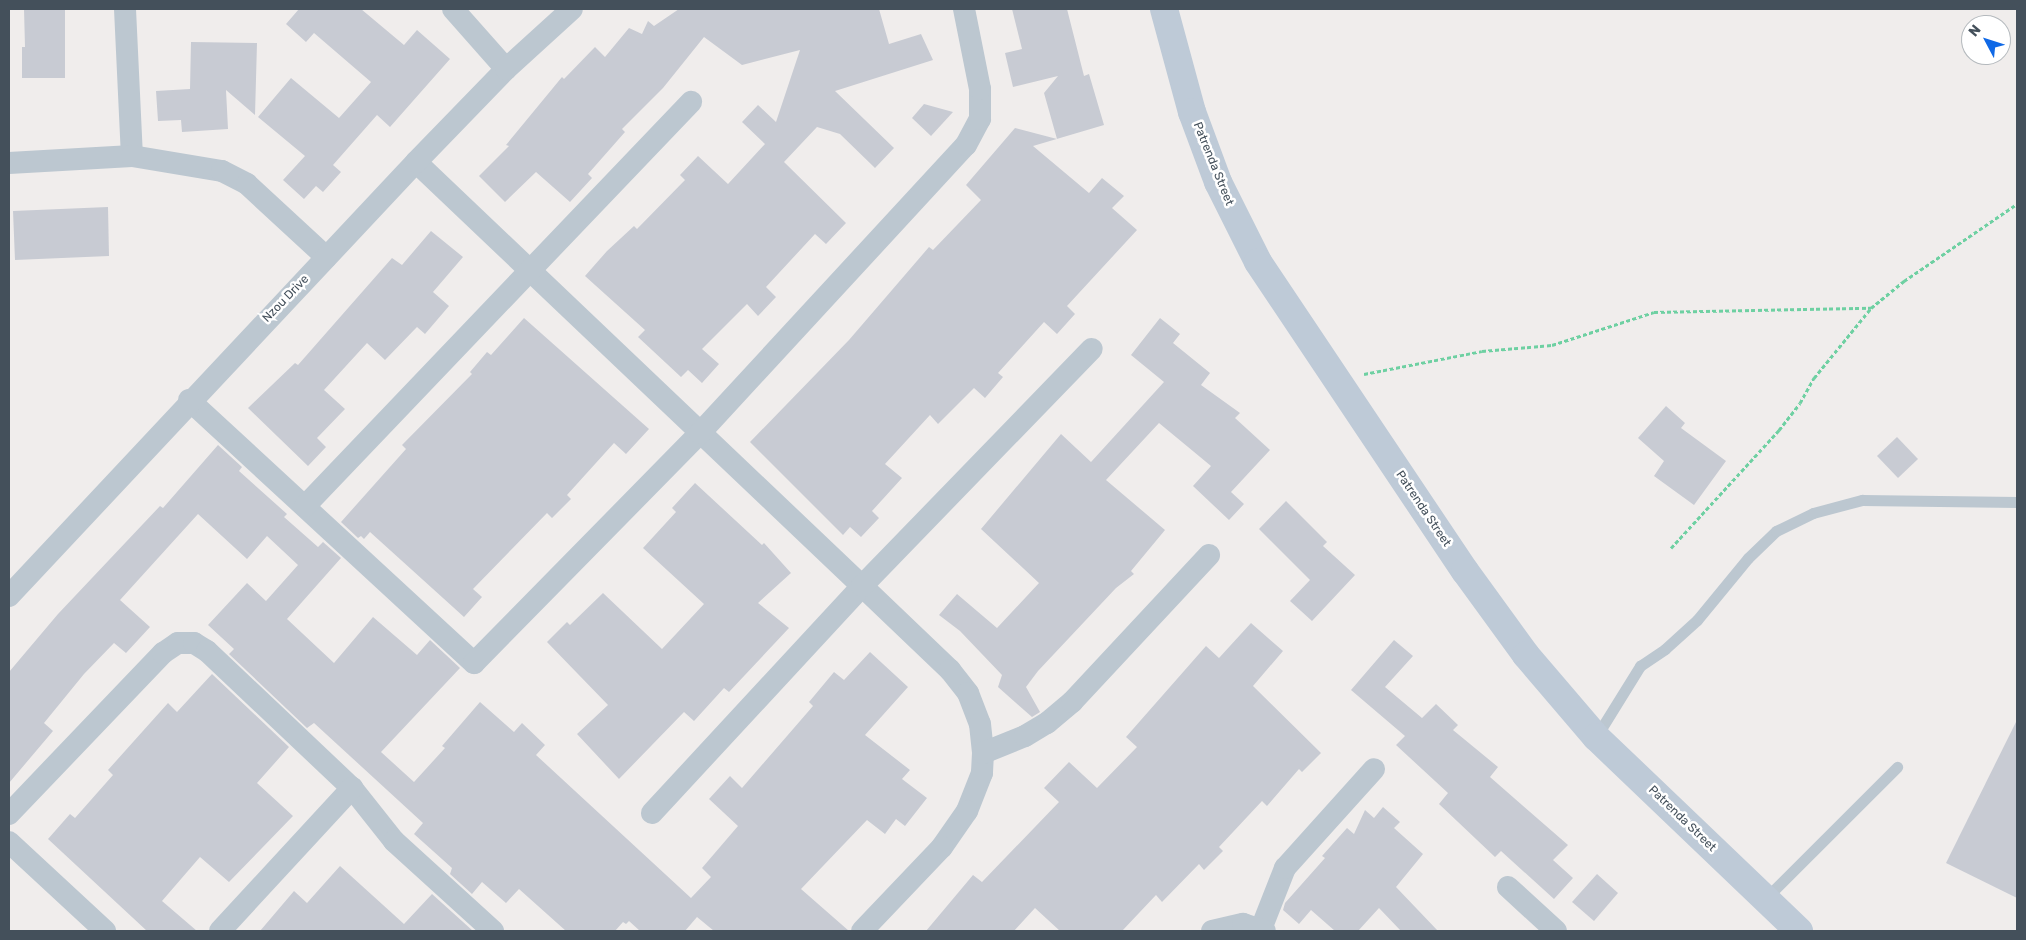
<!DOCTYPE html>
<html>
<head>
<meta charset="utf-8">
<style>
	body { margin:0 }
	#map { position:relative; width:2026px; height:940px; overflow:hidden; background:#f0edec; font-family:Rubik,sans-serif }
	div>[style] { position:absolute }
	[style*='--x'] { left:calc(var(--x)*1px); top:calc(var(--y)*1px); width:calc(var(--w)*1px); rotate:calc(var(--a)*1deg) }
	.building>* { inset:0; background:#c8cbd3 }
	.path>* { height:3px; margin-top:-1.5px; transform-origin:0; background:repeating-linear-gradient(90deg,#6ed0a2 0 4px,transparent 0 6.5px) }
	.lane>* { height:11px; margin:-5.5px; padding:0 5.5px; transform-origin:5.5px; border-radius:5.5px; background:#bcc7d0 }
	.street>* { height:22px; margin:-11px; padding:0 11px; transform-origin:11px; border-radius:11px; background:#bcc7d0 }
	.secondary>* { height:28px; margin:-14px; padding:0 14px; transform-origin:14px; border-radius:14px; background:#becad7 }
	span { translate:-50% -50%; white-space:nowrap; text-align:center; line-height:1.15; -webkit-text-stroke:5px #fff; paint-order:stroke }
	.street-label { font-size:12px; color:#44505b }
	.frame { position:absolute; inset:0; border:10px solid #44505b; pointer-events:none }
	.north { position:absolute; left:1961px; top:15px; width:50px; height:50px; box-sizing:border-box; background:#fff; border:1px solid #b4b9bd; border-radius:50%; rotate:310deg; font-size:14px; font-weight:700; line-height:20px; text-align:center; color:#44505b }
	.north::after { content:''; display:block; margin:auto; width:18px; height:22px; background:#1069e6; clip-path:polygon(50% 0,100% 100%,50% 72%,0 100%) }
</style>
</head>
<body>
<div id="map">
	<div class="building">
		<div style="clip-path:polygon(24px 9px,65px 9px,65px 78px,22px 78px,22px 47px,25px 47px)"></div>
		<div style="clip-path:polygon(299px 9px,361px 9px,404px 45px,417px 30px,450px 59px,390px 127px,377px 115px,333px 165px,341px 172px,323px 192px,316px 186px,304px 199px,283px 180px,305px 156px,258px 117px,291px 78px,339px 118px,371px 82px,314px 33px,306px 42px,286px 24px)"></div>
		<div style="clip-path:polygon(679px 9px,879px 9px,889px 44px,921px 34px,933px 60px,835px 91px,894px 148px,875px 168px,840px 134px,817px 127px,784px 162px,846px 223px,826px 244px,815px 234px,766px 287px,776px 297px,758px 316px,747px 304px,702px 349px,719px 364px,702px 383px,688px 370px,681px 377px,638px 337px,645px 330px,585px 276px,607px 251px,634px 226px,637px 229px,685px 180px,680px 175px,698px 156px,728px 184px,765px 144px,742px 122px,758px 105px,776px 122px,800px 50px,742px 65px,704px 37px,663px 88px,622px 129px,625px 132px,588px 174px,592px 178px,570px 202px,536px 172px,505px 202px,479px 176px,509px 146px,506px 145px,562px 77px,564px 79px,595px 47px,605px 57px,629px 28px,642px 34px,648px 21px,654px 26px)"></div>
		<div style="clip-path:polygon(1012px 9px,1067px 9px,1084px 76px,1089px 74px,1104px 125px,1033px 146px,1089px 193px,1102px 178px,1124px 196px,1112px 208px,1137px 230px,1067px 306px,1075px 314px,1057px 334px,1044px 322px,998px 373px,1003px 377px,985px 398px,974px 388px,938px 424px,930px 415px,885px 464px,902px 478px,872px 511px,879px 518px,861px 537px,850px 527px,843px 535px,750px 442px,849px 340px,929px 247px,933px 250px,981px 200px,966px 185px,1015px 128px,1057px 139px,1044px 93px,1058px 76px,1013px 87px,1005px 53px,1022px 49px)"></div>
		<div style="clip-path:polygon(191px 42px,257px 43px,255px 115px,226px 90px,228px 129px,182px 132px,181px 120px,158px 121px,156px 91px,190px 89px)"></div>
		<div style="clip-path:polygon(924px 104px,953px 112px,931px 136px,912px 118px)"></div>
		<div style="clip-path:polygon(108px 207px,109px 256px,15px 260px,13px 211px)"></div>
		<div style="clip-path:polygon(431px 231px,463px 257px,433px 292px,449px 306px,425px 334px,417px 327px,385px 360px,367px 343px,324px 390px,345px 409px,317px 438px,326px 447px,308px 466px,248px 408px,295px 363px,298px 365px,392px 258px,402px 265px)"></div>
		<div style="clip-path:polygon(524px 318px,649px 429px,626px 454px,614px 443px,567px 495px,571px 499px,552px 518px,547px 513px,473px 589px,482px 597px,464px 617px,370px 532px,364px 539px,361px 536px,358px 538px,341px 522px,406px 449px,402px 445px,472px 374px,470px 372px,487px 352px,491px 355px)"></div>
		<div style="clip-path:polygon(1160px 318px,1180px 334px,1173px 343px,1210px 373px,1201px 385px,1240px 413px,1235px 418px,1270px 450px,1231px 492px,1244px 504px,1229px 520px,1193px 486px,1211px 466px,1159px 423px,1106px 480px,1165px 530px,1131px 571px,1134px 574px,1116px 588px,1038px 671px,1026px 687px,1040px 712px,1032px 717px,998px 687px,1002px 675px,960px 631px,939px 615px,957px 594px,997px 628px,1039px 583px,981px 529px,1061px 434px,1091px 462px,1164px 382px,1131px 355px)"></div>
		<div style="clip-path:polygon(1666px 406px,1685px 423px,1681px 428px,1726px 461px,1694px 505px,1654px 476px,1664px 461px,1638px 438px)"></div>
		<div style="clip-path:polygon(1897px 437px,1918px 459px,1898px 478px,1877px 456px)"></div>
		<div style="clip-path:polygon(218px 445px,242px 467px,239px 471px,287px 514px,284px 517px,318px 547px,323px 542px,341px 558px,287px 619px,334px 663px,373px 617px,417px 655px,430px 640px,460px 668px,381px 752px,414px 782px,445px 748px,442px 746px,480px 702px,514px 732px,522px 723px,545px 745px,536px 755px,691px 898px,711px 877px,702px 868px,738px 826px,709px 799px,730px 776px,742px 788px,813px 706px,809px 702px,834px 672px,844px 680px,870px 652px,908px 687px,865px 735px,910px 770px,902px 779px,927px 798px,905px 826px,896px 819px,885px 834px,867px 820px,801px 889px,849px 931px,714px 931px,697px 917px,685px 931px,640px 931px,629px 921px,626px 924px,623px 922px,615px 931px,566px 931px,519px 889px,506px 903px,482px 882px,472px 894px,450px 874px,452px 868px,414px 834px,423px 823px,314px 723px,307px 728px,229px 654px,234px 649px,208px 625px,247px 583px,266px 601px,298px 565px,267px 536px,247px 559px,198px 514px,120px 600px,150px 627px,126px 653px,114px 643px,84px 674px,44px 723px,53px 731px,9px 783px,9px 672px,58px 614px,160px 506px,163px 508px)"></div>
		<div style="clip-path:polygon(695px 483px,762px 545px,764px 543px,791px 573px,758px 603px,789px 628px,729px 692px,724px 688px,694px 721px,684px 712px,619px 779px,577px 734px,608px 705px,547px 642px,567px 622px,570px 625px,603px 593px,662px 649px,704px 604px,643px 548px,676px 512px,672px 508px)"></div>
		<div style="clip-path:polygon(1286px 501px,1327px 542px,1323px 546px,1355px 575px,1312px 621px,1290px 601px,1310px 580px,1259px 529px)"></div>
		<div style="clip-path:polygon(1251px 623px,1283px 651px,1253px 686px,1321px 753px,1302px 772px,1299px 769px,1267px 806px,1262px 801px,1219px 847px,1223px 851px,1204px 870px,1199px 864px,1162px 902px,1156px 895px,1122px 931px,1060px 931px,1035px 908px,1014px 931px,926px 931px,973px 875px,982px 882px,1059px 802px,1044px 788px,1069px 762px,1097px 788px,1137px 747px,1126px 737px,1206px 646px,1219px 658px)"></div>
		<div style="clip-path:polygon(1394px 640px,1413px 656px,1385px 687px,1422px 718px,1436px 704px,1458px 725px,1453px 730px,1498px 767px,1490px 777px,1568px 845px,1553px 860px,1573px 878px,1554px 899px,1501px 851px,1495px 857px,1439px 804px,1448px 793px,1396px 745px,1405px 736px,1351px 690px)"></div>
		<div style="clip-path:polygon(212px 674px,289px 747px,257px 783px,293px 816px,229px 882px,200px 857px,162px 901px,197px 931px,147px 931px,48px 839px,70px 814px,75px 818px,113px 775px,108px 770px,168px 703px,177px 712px)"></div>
		<div style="clip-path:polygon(2017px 720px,2017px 898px,1946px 863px)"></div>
		<div style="clip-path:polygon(1383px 807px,1400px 822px,1394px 828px,1423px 854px,1396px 887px,1438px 931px,1401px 931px,1379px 908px,1358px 931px,1335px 931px,1311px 910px,1299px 924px,1283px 910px,1285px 903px,1325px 858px,1322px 856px,1347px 828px,1354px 834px,1365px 810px,1374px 818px)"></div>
		<div style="clip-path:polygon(340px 866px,404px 924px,432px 894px,473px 931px,260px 931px,294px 891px,307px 903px)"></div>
		<div style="clip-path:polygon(1597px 874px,1618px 893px,1594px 921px,1572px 902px)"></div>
	</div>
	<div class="path">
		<div style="--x:1364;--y:374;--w:120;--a:-11"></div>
		<div style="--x:1482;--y:351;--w:70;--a:-4.9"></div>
		<div style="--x:1552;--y:345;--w:107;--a:-17.9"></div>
		<div style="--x:1654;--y:312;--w:217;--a:-1.1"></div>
		<div style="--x:1671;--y:548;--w:160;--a:-47.5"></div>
		<div style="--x:1779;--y:430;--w:34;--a:-52"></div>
		<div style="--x:1800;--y:403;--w:29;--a:-61"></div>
		<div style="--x:1814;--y:378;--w:90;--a:-50.8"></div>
		<div style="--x:1871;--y:308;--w:43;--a:-39.3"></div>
		<div style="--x:1904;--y:281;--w:137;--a:-34.3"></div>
	</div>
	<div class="lane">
		<div style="--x:1596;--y:737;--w:84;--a:-58.2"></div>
		<div style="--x:1640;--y:666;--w:30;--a:-34"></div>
		<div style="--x:1665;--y:649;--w:43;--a:-42.2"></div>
		<div style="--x:1697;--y:620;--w:80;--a:-50.6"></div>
		<div style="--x:1748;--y:558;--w:39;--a:-44"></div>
		<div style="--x:1776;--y:531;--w:41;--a:-25.9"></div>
		<div style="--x:1813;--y:513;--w:51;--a:-14.9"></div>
		<div style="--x:1862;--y:500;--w:155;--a:0.7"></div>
		<div style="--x:1765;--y:899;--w:187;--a:-45"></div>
	</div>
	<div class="street">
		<div style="--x:125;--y:9;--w:147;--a:87.3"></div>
		<div style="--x:453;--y:9;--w:80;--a:48.5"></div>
		<div style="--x:416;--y:162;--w:615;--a:43.55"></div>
		<div style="--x:862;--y:586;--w:122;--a:43.7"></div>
		<div style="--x:950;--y:670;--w:29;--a:52"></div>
		<div style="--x:968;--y:693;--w:33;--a:69"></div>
		<div style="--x:980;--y:724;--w:29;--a:84"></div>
		<div style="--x:983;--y:753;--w:20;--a:93"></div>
		<div style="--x:982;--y:773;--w:41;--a:111.5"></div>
		<div style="--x:967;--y:811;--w:44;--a:124.8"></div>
		<div style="--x:942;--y:847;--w:116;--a:133.6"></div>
		<div style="--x:9;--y:163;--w:123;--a:-3.3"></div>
		<div style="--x:132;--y:156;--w:91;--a:9.5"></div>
		<div style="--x:222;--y:171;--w:28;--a:27"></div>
		<div style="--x:247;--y:184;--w:108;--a:42.7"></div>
		<div style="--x:189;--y:400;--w:388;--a:42.7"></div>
		<div style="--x:474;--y:663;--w:322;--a:-45.5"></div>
		<div style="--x:700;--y:433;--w:392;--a:-47.3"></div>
		<div style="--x:966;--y:145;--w:30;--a:-62"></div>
		<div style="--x:980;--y:119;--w:30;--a:-90"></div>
		<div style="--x:980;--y:89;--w:82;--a:-101.3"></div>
		<div style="--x:305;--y:506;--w:559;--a:-46.31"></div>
		<div style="--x:9;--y:596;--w:595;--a:-46.84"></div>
		<div style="--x:416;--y:162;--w:129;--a:-45.9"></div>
		<div style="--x:506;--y:69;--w:89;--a:-42.3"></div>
		<div style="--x:983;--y:753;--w:45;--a:-22"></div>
		<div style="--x:1025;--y:736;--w:26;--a:-31"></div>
		<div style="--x:1047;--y:723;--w:33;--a:-40"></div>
		<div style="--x:1072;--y:702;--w:201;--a:-47"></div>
		<div style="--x:652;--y:813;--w:309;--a:-47.2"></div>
		<div style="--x:862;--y:586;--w:330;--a:-45.9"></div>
		<div style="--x:9;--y:814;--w:223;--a:-46.3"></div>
		<div style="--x:163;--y:653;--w:18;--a:-34"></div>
		<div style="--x:178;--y:643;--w:16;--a:0"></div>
		<div style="--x:194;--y:643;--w:15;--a:32"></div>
		<div style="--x:207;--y:651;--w:199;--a:43.4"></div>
		<div style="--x:352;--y:788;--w:68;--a:51.6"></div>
		<div style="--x:394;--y:841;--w:134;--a:42.3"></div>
		<div style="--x:9;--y:842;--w:131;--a:42.8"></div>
		<div style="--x:1508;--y:887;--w:65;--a:42.5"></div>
		<div style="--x:1261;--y:929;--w:66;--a:-68.5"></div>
		<div style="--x:1285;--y:868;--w:133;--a:-48"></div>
		<div style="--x:220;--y:931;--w:195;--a:-47.3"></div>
		<div style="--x:1212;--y:931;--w:32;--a:-13"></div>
		<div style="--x:1243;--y:924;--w:23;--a:18"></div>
	</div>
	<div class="secondary">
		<div style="--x:1164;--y:9;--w:107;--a:74.8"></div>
		<div style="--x:1192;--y:112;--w:75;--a:69.6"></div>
		<div style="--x:1218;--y:182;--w:89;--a:63.4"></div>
		<div style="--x:1258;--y:262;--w:372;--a:56.2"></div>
		<div style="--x:1465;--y:571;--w:104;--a:54"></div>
		<div style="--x:1526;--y:655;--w:108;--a:49.5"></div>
		<div style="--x:1596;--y:737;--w:281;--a:43.7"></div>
	</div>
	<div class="street-label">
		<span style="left:1213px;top:164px;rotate:68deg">Patrenda Street</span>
		<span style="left:286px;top:299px;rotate:-46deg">Nzou Drive</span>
		<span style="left:1423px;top:509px;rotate:56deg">Patrenda Street</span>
		<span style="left:1682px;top:819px;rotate:44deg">Patrenda Street</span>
	</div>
	<div class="frame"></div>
	<div class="north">N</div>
</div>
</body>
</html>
